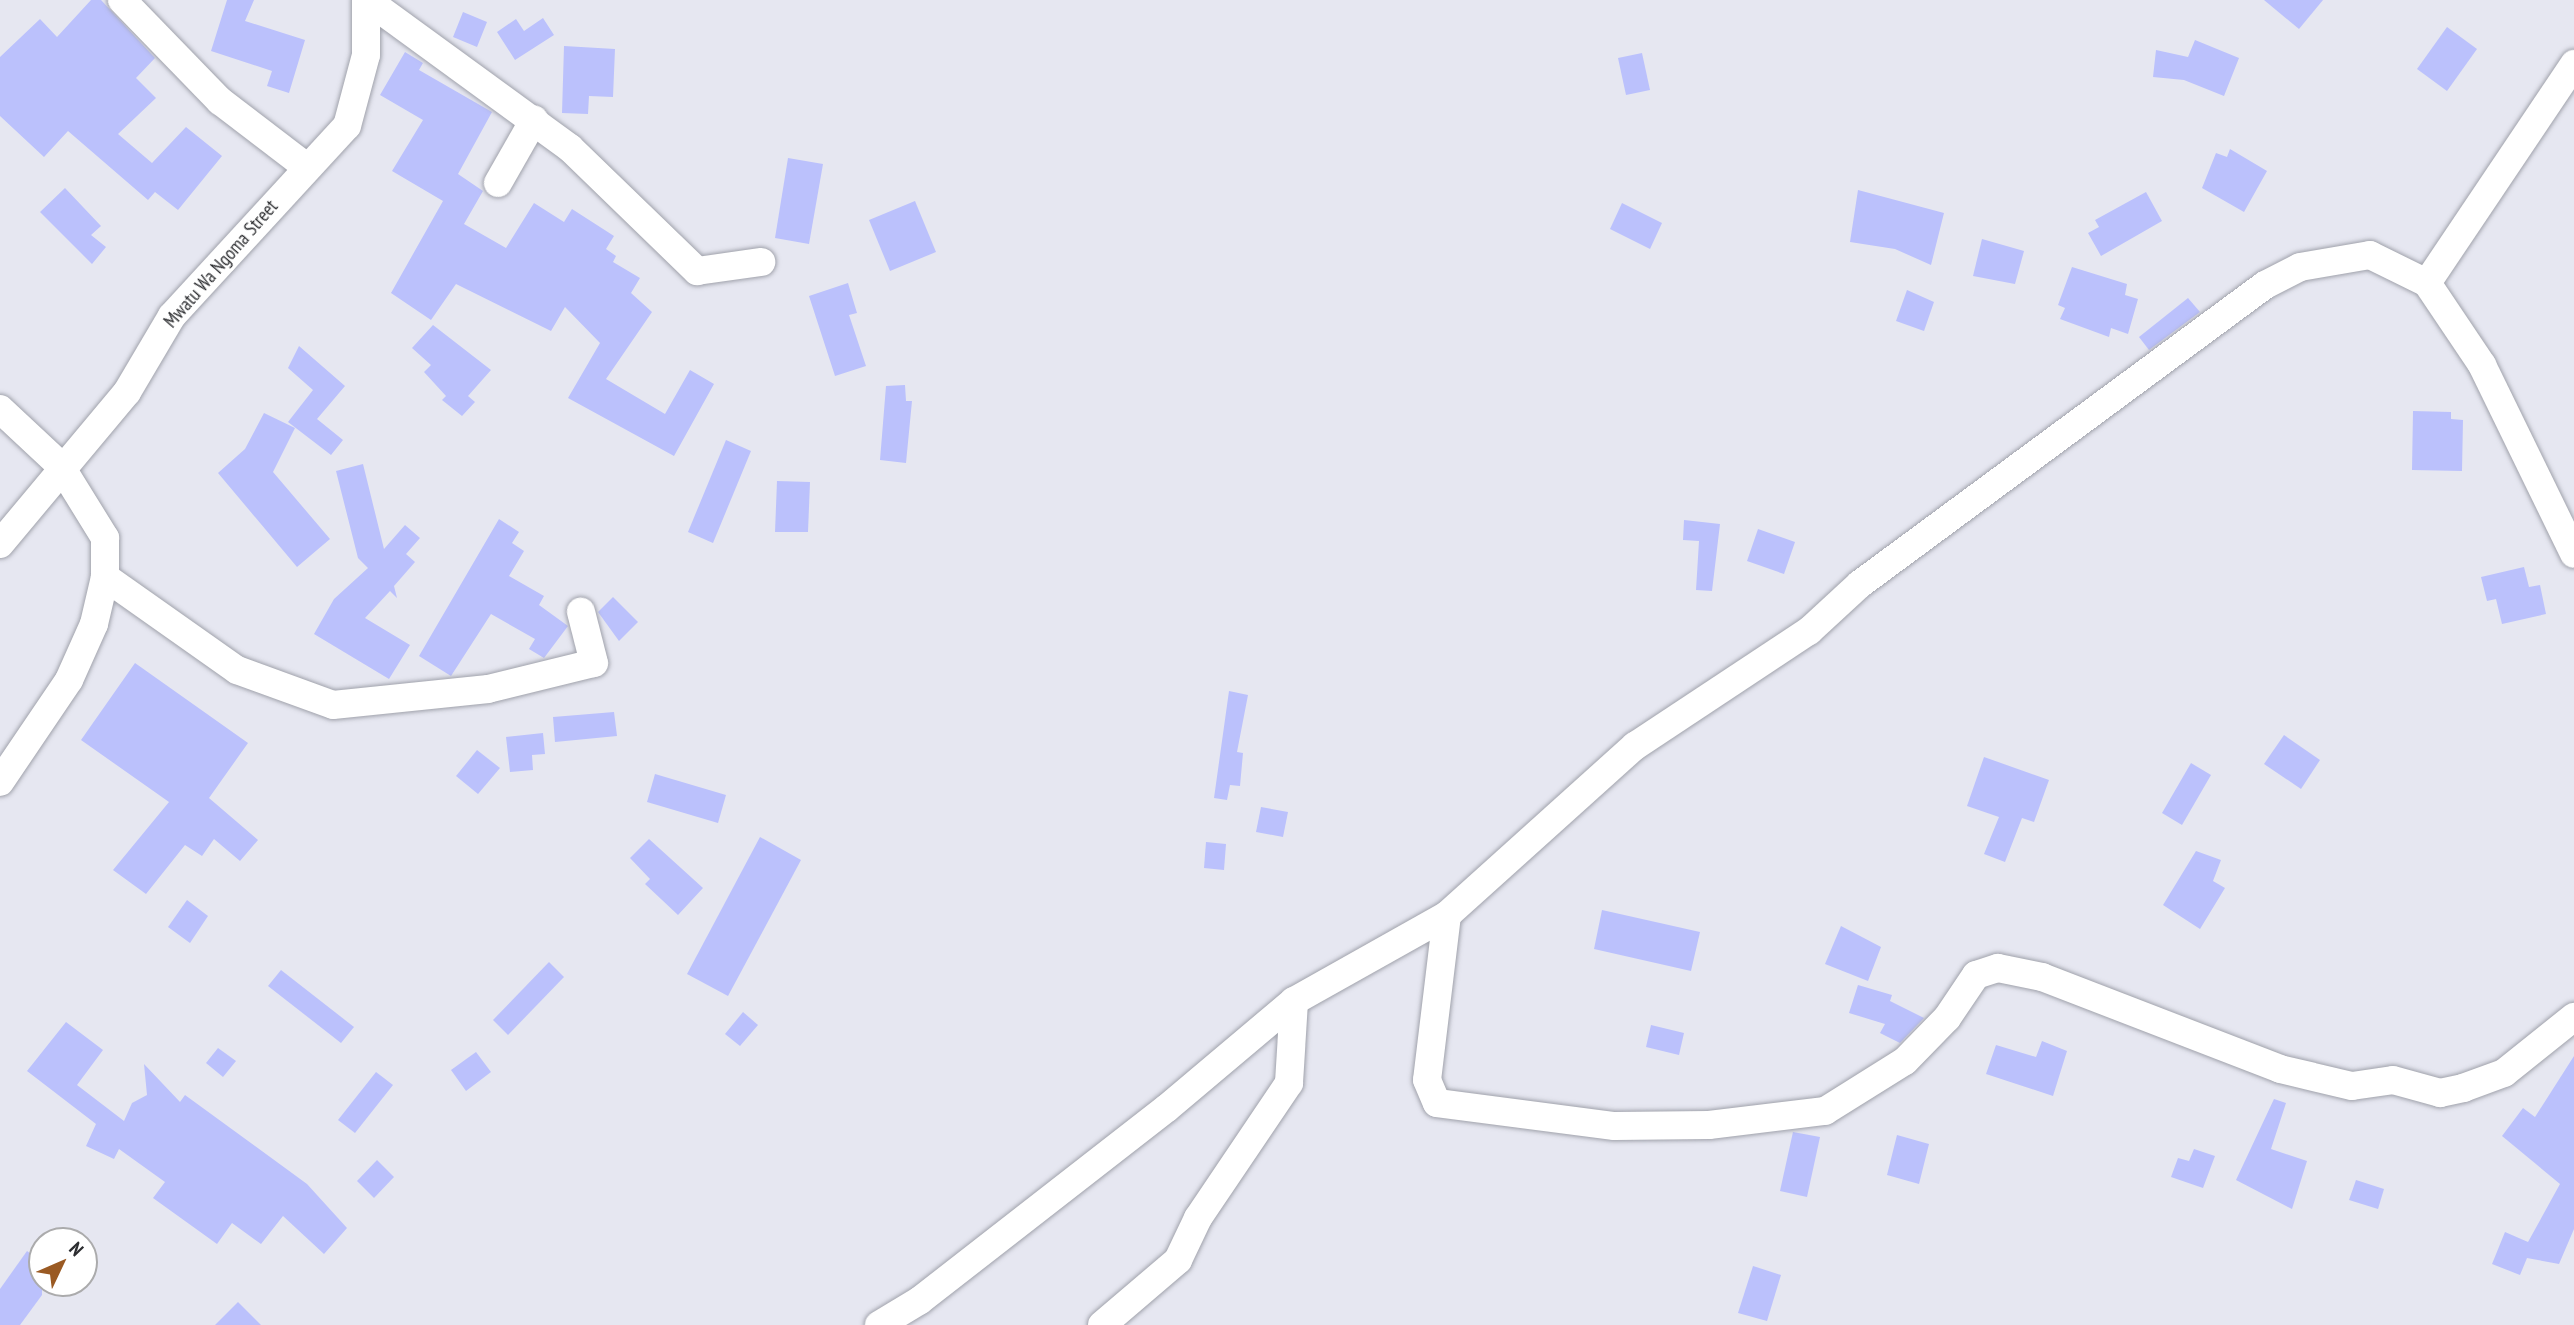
<!DOCTYPE html>
<html>
<head>
<meta charset="utf-8">
<style>
	body { margin:0 }
	#map { position:relative; width:2574px; height:1325px; overflow:hidden; background:#e6e7f1; font-family:"PT Sans Narrow",sans-serif }
	div>[style] { position:absolute }
	[style*='--x'] { left:calc(var(--x)*1px); top:calc(var(--y)*1px); width:calc(var(--w)*1px); rotate:calc(var(--a)*1deg) }
	.building>* { inset:0; background:#bbc1fc }
	.roads { filter:drop-shadow(0 0 2px #a0a2ab) drop-shadow(0 0 2px #a0a2ab) }
	.minor>* { height:28px; margin:-14px; padding:0 14px; transform-origin:14px; border-radius:14px; background:#fff }
	span { translate:-50% -50%; white-space:nowrap; text-align:center; line-height:1.15; -webkit-text-stroke:6px #fff; paint-order:stroke }
	.street-label { font-size:19px; color:#2c2d30 }
	.north { position:absolute; left:28px; top:1227px; width:70px; height:70px; box-sizing:border-box; background:#fff; border:2px solid #ababac; border-radius:50%; rotate:46deg; font-size:19px; font-weight:700; line-height:28px; text-align:center; color:#2c2d30 }
	.north::after { content:''; display:block; margin:auto; width:24px; height:32px; background:#9a5a23; clip-path:polygon(50% 0,100% 100%,50% 72%,0 100%) }
</style>
</head>
<body>
<div id="map">
	<div class="building">
		<div style="clip-path:polygon(91px 0,101px 0,155px 58px,136px 78px,156px 98px,118px 134px,152px 163px,186px 127px,222px 156px,178px 210px,155px 192px,148px 200px,68px 131px,44px 157px,0 116px,0 57px,40px 19px,57px 37px)"></div>
		<div style="clip-path:polygon(227px 0,254px 0,245px 21px,305px 40px,289px 93px,267px 86px,272px 71px,211px 51px)"></div>
		<div style="clip-path:polygon(2264px 0,2323px 0,2299px 29px)"></div>
		<div style="clip-path:polygon(463px 12px,487px 22px,477px 47px,453px 37px)"></div>
		<div style="clip-path:polygon(543px 18px,554px 35px,515px 60px,497px 32px,516px 19px,524px 31px)"></div>
		<div style="clip-path:polygon(2447px 27px,2477px 49px,2447px 91px,2417px 69px)"></div>
		<div style="clip-path:polygon(2195px 40px,2239px 58px,2224px 96px,2184px 80px,2153px 77px,2156px 50px,2188px 57px)"></div>
		<div style="clip-path:polygon(564px 46px,615px 49px,613px 97px,589px 96px,588px 114px,562px 113px)"></div>
		<div style="clip-path:polygon(405px 52px,423px 63px,419px 70px,492px 112px,458px 174px,483px 191px,464px 224px,506px 248px,534px 203px,564px 222px,572px 209px,614px 236px,606px 249px,616px 256px,613px 262px,640px 278px,631px 293px,652px 312px,606px 379px,665px 414px,690px 370px,714px 384px,674px 456px,568px 398px,600px 343px,565px 307px,551px 331px,456px 284px,431px 320px,391px 293px,443px 201px,392px 171px,423px 120px,380px 95px)"></div>
		<div style="clip-path:polygon(1642px 53px,1650px 90px,1626px 95px,1618px 58px)"></div>
		<div style="clip-path:polygon(2230px 149px,2267px 171px,2244px 212px,2202px 188px,2216px 153px,2227px 157px)"></div>
		<div style="clip-path:polygon(788px 158px,823px 164px,809px 244px,775px 238px)"></div>
		<div style="clip-path:polygon(65px 188px,101px 226px,91px 235px,106px 247px,92px 264px,40px 212px)"></div>
		<div style="clip-path:polygon(1858px 190px,1944px 213px,1931px 265px,1895px 249px,1850px 242px)"></div>
		<div style="clip-path:polygon(2146px 192px,2162px 221px,2101px 256px,2088px 233px,2099px 227px,2095px 220px)"></div>
		<div style="clip-path:polygon(915px 201px,936px 252px,890px 271px,869px 220px)"></div>
		<div style="clip-path:polygon(1622px 203px,1662px 223px,1650px 249px,1610px 229px)"></div>
		<div style="clip-path:polygon(1982px 239px,2024px 251px,2015px 284px,1973px 276px)"></div>
		<div style="clip-path:polygon(2072px 267px,2127px 284px,2125px 295px,2138px 299px,2128px 334px,2111px 328px,2109px 337px,2060px 319px,2065px 308px,2058px 305px)"></div>
		<div style="clip-path:polygon(848px 283px,857px 313px,849px 315px,866px 366px,835px 376px,809px 296px)"></div>
		<div style="clip-path:polygon(1907px 290px,1934px 302px,1924px 331px,1896px 321px)"></div>
		<div style="clip-path:polygon(2188px 298px,2200px 312px,2149px 350px,2139px 337px)"></div>
		<div style="clip-path:polygon(433px 325px,491px 370px,468px 396px,475px 402px,462px 416px,442px 400px,446px 396px,424px 372px,431px 365px,412px 348px)"></div>
		<div style="clip-path:polygon(299px 346px,345px 386px,317px 419px,343px 440px,331px 455px,288px 422px,313px 390px,288px 368px)"></div>
		<div style="clip-path:polygon(905px 385px,906px 401px,912px 401px,906px 463px,880px 460px,886px 386px)"></div>
		<div style="clip-path:polygon(2413px 411px,2451px 412px,2451px 419px,2463px 420px,2462px 471px,2412px 470px)"></div>
		<div style="clip-path:polygon(264px 413px,295px 428px,273px 472px,330px 539px,297px 567px,218px 473px,245px 449px)"></div>
		<div style="clip-path:polygon(726px 440px,751px 451px,713px 543px,688px 532px)"></div>
		<div style="clip-path:polygon(363px 464px,384px 549px,405px 525px,420px 538px,406px 554px,415px 562px,394px 586px,397px 598px,390px 591px,365px 618px,410px 645px,389px 679px,314px 634px,334px 599px,368px 568px,358px 558px,336px 471px)"></div>
		<div style="clip-path:polygon(777px 481px,810px 482px,808px 532px,775px 532px)"></div>
		<div style="clip-path:polygon(499px 519px,519px 532px,512px 543px,524px 551px,509px 576px,544px 596px,539px 605px,568px 626px,544px 658px,529px 649px,535px 639px,491px 614px,451px 676px,419px 656px)"></div>
		<div style="clip-path:polygon(1684px 520px,1720px 524px,1712px 591px,1696px 590px,1699px 541px,1683px 540px)"></div>
		<div style="clip-path:polygon(1758px 529px,1795px 542px,1784px 574px,1747px 561px)"></div>
		<div style="clip-path:polygon(2524px 567px,2529px 587px,2540px 585px,2546px 614px,2502px 624px,2496px 599px,2487px 601px,2481px 577px)"></div>
		<div style="clip-path:polygon(613px 597px,638px 622px,619px 641px,598px 612px)"></div>
		<div style="clip-path:polygon(135px 663px,248px 743px,209px 798px,258px 840px,240px 861px,214px 839px,202px 856px,185px 845px,146px 894px,113px 870px,169px 802px,81px 740px)"></div>
		<div style="clip-path:polygon(1229px 691px,1248px 695px,1237px 752px,1243px 753px,1240px 786px,1230px 785px,1227px 800px,1214px 798px)"></div>
		<div style="clip-path:polygon(614px 712px,617px 736px,555px 742px,553px 717px)"></div>
		<div style="clip-path:polygon(543px 733px,545px 754px,532px 755px,533px 770px,510px 772px,506px 737px)"></div>
		<div style="clip-path:polygon(2284px 735px,2320px 760px,2301px 789px,2264px 764px)"></div>
		<div style="clip-path:polygon(477px 750px,500px 768px,478px 794px,456px 776px)"></div>
		<div style="clip-path:polygon(1984px 757px,2049px 780px,2034px 822px,2022px 818px,2005px 862px,1984px 854px,1999px 817px,1967px 806px)"></div>
		<div style="clip-path:polygon(2191px 763px,2211px 775px,2182px 825px,2162px 813px)"></div>
		<div style="clip-path:polygon(655px 774px,726px 795px,718px 823px,647px 802px)"></div>
		<div style="clip-path:polygon(1261px 807px,1288px 812px,1283px 837px,1256px 832px)"></div>
		<div style="clip-path:polygon(760px 837px,801px 860px,728px 996px,687px 974px)"></div>
		<div style="clip-path:polygon(649px 839px,703px 888px,678px 915px,645px 884px,650px 879px,630px 858px)"></div>
		<div style="clip-path:polygon(1206px 842px,1226px 844px,1224px 870px,1204px 868px)"></div>
		<div style="clip-path:polygon(2196px 851px,2221px 860px,2213px 881px,2225px 888px,2200px 929px,2163px 905px)"></div>
		<div style="clip-path:polygon(187px 900px,208px 916px,190px 943px,168px 927px)"></div>
		<div style="clip-path:polygon(1602px 910px,1700px 932px,1691px 971px,1594px 949px)"></div>
		<div style="clip-path:polygon(1841px 926px,1881px 947px,1868px 981px,1825px 964px)"></div>
		<div style="clip-path:polygon(549px 962px,564px 977px,508px 1035px,493px 1020px)"></div>
		<div style="clip-path:polygon(281px 970px,354px 1027px,341px 1043px,268px 986px)"></div>
		<div style="clip-path:polygon(1858px 985px,1892px 995px,1890px 1001px,1924px 1018px,1900px 1043px,1880px 1033px,1885px 1024px,1849px 1013px)"></div>
		<div style="clip-path:polygon(743px 1012px,758px 1025px,740px 1046px,725px 1034px)"></div>
		<div style="clip-path:polygon(66px 1022px,103px 1050px,77px 1085px,124px 1121px,132px 1103px,147px 1095px,144px 1064px,180px 1102px,185px 1095px,307px 1184px,347px 1228px,324px 1254px,283px 1216px,261px 1244px,232px 1223px,217px 1244px,153px 1198px,165px 1182px,119px 1149px,114px 1159px,86px 1146px,96px 1124px,27px 1071px)"></div>
		<div style="clip-path:polygon(1651px 1025px,1684px 1033px,1679px 1055px,1646px 1047px)"></div>
		<div style="clip-path:polygon(2042px 1041px,2067px 1051px,2053px 1096px,1986px 1074px,1996px 1045px,2036px 1057px)"></div>
		<div style="clip-path:polygon(218px 1048px,236px 1061px,223px 1077px,206px 1063px)"></div>
		<div style="clip-path:polygon(476px 1052px,491px 1072px,466px 1091px,451px 1070px)"></div>
		<div style="clip-path:polygon(2574px 1056px,2574px 1229px,2559px 1264px,2527px 1258px,2520px 1275px,2492px 1264px,2505px 1232px,2528px 1242px,2560px 1184px,2502px 1136px,2523px 1108px,2535px 1117px)"></div>
		<div style="clip-path:polygon(376px 1072px,393px 1085px,355px 1133px,338px 1120px)"></div>
		<div style="clip-path:polygon(2274px 1099px,2286px 1103px,2271px 1149px,2307px 1161px,2292px 1209px,2236px 1180px)"></div>
		<div style="clip-path:polygon(1793px 1132px,1820px 1137px,1807px 1197px,1780px 1191px)"></div>
		<div style="clip-path:polygon(1897px 1135px,1929px 1144px,1919px 1184px,1887px 1175px)"></div>
		<div style="clip-path:polygon(2194px 1149px,2215px 1156px,2203px 1188px,2171px 1177px,2178px 1158px,2189px 1161px)"></div>
		<div style="clip-path:polygon(377px 1160px,394px 1177px,374px 1198px,357px 1181px)"></div>
		<div style="clip-path:polygon(2356px 1180px,2384px 1189px,2378px 1209px,2349px 1200px)"></div>
		<div style="clip-path:polygon(27px 1251px,42px 1262px,42px 1295px,20px 1325px,0 1325px,0 1289px)"></div>
		<div style="clip-path:polygon(1753px 1266px,1781px 1275px,1767px 1321px,1738px 1313px)"></div>
		<div style="clip-path:polygon(238px 1302px,261px 1325px,215px 1325px)"></div>
	</div>
	<div class="roads">
		<div class="minor">
			<div style="--x:122;--y:0;--w:141;--a:45.9"></div>
			<div style="--x:220;--y:101;--w:107;--a:37.4"></div>
			<div style="--x:367;--y:0;--w:251;--a:36.1"></div>
			<div style="--x:570;--y:148;--w:177;--a:44.1"></div>
			<div style="--x:697;--y:271;--w:65;--a:-8"></div>
			<div style="--x:498;--y:183;--w:73;--a:-60.3"></div>
			<div style="--x:2427;--y:283;--w:264;--a:-56.1"></div>
			<div style="--x:0;--y:409;--w:82;--a:43"></div>
			<div style="--x:60;--y:465;--w:86;--a:58.3"></div>
			<div style="--x:105;--y:538;--w:39;--a:90"></div>
			<div style="--x:105;--y:577;--w:48;--a:103.2"></div>
			<div style="--x:94;--y:624;--w:61;--a:114.1"></div>
			<div style="--x:69;--y:680;--w:123;--a:124.1"></div>
			<div style="--x:0;--y:544;--w:198;--a:-50.1"></div>
			<div style="--x:127;--y:392;--w:88;--a:-59.4"></div>
			<div style="--x:172;--y:316;--w:258;--a:-47.4"></div>
			<div style="--x:347;--y:126;--w:73;--a:-75"></div>
			<div style="--x:366;--y:55;--w:55;--a:-90"></div>
			<div style="--x:105;--y:577;--w:161;--a:35.2"></div>
			<div style="--x:237;--y:670;--w:102;--a:20"></div>
			<div style="--x:333;--y:705;--w:156;--a:-5.9"></div>
			<div style="--x:488;--y:689;--w:109;--a:-13.8"></div>
			<div style="--x:594;--y:663;--w:53;--a:-104.3"></div>
			<div style="--x:1447;--y:915;--w:166;--a:96.9"></div>
			<div style="--x:1427;--y:1080;--w:25;--a:67"></div>
			<div style="--x:1437;--y:1103;--w:179;--a:7.4"></div>
			<div style="--x:1615;--y:1126;--w:94;--a:-0.6"></div>
			<div style="--x:1709;--y:1125;--w:117;--a:-6.9"></div>
			<div style="--x:1825;--y:1111;--w:94;--a:-32"></div>
			<div style="--x:1905;--y:1061;--w:60;--a:-45.7"></div>
			<div style="--x:1947;--y:1018;--w:52;--a:-56"></div>
			<div style="--x:1976;--y:975;--w:23;--a:-18"></div>
			<div style="--x:1998;--y:968;--w:45;--a:11.6"></div>
			<div style="--x:2042;--y:977;--w:255;--a:21.1"></div>
			<div style="--x:2280;--y:1069;--w:74;--a:13.3"></div>
			<div style="--x:2352;--y:1086;--w:41;--a:-8.3"></div>
			<div style="--x:2393;--y:1080;--w:49;--a:15.5"></div>
			<div style="--x:2440;--y:1093;--w:24;--a:-12"></div>
			<div style="--x:2463;--y:1088;--w:44;--a:-20.1"></div>
			<div style="--x:2504;--y:1073;--w:90;--a:-38.7"></div>
			<div style="--x:879;--y:1325;--w:47;--a:-31"></div>
			<div style="--x:919;--y:1301;--w:314;--a:-37.9"></div>
			<div style="--x:1167;--y:1108;--w:166;--a:-40.1"></div>
			<div style="--x:1294;--y:1001;--w:176;--a:-29.3"></div>
			<div style="--x:1447;--y:915;--w:253;--a:-42"></div>
			<div style="--x:1635;--y:746;--w:209;--a:-33.5"></div>
			<div style="--x:1809;--y:631;--w:69;--a:-42.7"></div>
			<div style="--x:1860;--y:584;--w:503;--a:-36.44"></div>
			<div style="--x:2265;--y:285;--w:39;--a:-27"></div>
			<div style="--x:2300;--y:267;--w:71;--a:-9.7"></div>
			<div style="--x:2370;--y:255;--w:64;--a:26.2"></div>
			<div style="--x:2427;--y:283;--w:99;--a:56.1"></div>
			<div style="--x:2482;--y:365;--w:210;--a:64"></div>
			<div style="--x:1102;--y:1325;--w:100;--a:-40.5"></div>
			<div style="--x:1178;--y:1260;--w:47;--a:-64.5"></div>
			<div style="--x:1198;--y:1218;--w:163;--a:-56"></div>
			<div style="--x:1289;--y:1083;--w:82;--a:-86.5"></div>
		</div>
	</div>
	<div class="street-label">
		<span style="left:221px;top:264px;rotate:-49deg">Mwatu Wa Ngoma Street</span>
	</div>
	<div class="north">N</div>
</div>
</body>
</html>
